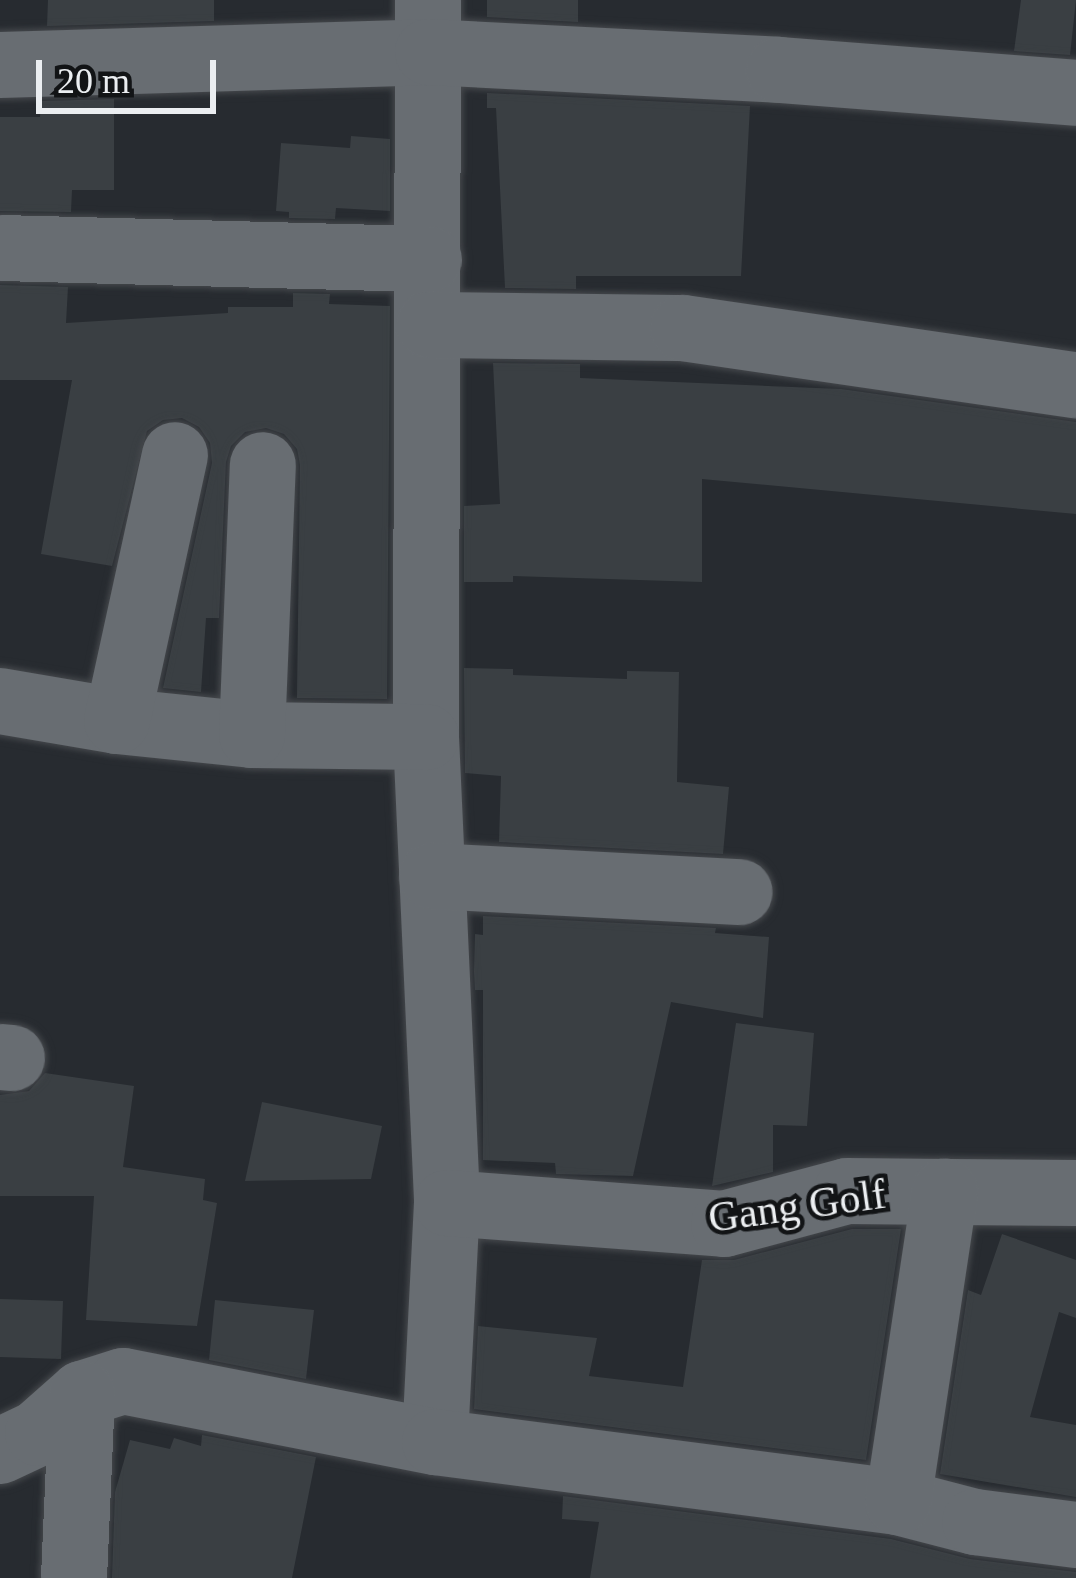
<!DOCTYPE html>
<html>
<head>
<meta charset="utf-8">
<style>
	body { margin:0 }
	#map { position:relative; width:1076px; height:1578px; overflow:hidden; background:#272b30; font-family:"Times New Roman",serif }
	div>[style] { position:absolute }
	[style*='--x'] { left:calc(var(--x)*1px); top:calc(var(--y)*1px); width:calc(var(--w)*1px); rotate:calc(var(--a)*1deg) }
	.building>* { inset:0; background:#3a3f43 }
	.roads { filter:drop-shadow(0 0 3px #45484c) drop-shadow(0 0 3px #45484c) }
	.minor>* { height:66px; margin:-33px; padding:0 33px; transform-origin:33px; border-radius:33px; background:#686d72 }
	span { translate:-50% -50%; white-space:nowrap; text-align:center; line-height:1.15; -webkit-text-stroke:9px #121416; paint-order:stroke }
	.street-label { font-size:42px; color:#ebeef1 }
	.scale { position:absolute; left:36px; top:60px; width:180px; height:54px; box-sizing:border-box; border:6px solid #ebeef1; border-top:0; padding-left:15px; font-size:36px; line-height:42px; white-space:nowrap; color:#ebeef1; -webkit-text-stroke:9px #121416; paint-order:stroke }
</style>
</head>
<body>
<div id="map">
	<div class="building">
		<div style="clip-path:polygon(48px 0,214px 0,214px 21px,47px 26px)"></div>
		<div style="clip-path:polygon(487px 0,578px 0,578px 22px,487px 17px)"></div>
		<div style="clip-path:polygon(1021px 0,1076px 0,1070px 55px,1014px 51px)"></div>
		<div style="clip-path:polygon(487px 93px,750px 106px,741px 276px,576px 276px,576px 289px,505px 288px,496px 108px,487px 108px)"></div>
		<div style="clip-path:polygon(114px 99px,114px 190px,72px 190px,71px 212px,0 211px,0 117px,40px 117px,41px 101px)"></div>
		<div style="clip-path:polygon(351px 136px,390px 139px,390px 211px,336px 208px,335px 219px,289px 218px,289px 212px,276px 211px,281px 143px,350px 148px)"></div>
		<div style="clip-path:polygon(0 285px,68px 287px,66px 323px,228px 313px,228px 307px,293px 307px,293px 293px,330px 294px,329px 304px,390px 306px,387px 699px,297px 698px,300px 465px,297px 449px,284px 434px,266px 428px,245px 432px,231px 446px,226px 462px,219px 618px,206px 618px,201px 692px,163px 688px,212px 463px,210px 443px,199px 427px,182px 418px,163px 420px,147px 431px,112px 566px,41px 554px,72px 380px,0 380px)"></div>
		<div style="clip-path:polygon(493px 363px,580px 364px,580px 378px,841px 389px,1076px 422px,1076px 514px,702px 479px,702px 582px,513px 576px,513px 582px,464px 582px,464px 506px,500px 504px)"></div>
		<div style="clip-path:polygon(464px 668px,513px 669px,513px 675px,627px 679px,627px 671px,679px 672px,677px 782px,729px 787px,723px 854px,499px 842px,501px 776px,465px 773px)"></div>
		<div style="clip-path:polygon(483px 916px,716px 928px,715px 933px,769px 937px,763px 1018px,671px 1002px,633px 1176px,556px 1174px,555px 1163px,483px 1160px,483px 990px,475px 990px,474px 972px,475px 934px,483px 935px)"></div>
		<div style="clip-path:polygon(736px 1023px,814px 1033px,807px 1126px,773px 1125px,773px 1172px,712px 1186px)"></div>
		<div style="clip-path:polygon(45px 1073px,134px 1086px,123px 1167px,205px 1179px,203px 1200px,217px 1203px,197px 1326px,86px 1320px,94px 1196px,0 1196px,0 1095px,29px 1091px)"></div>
		<div style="clip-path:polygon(262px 1102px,382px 1126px,371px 1179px,245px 1181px)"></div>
		<div style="clip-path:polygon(852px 1229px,901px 1229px,866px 1460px,474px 1409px,478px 1326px,597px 1338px,589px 1376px,683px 1387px,702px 1260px,734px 1260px)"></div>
		<div style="clip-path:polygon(1002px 1234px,1076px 1260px,1076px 1318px,1059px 1312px,1030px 1417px,1076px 1425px,1076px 1497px,940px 1474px,968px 1290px,981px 1295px)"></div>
		<div style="clip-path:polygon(0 1299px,63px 1301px,61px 1359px,0 1357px)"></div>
		<div style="clip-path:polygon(215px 1300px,314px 1310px,306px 1379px,209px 1360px)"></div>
		<div style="clip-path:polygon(202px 1435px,316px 1457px,292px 1578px,112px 1578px,115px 1492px,130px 1440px,170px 1449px,174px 1438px,201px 1446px)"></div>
		<div style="clip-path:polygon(563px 1496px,891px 1539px,970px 1559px,1076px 1572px,1076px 1578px,590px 1578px,599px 1522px,562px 1519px)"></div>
	</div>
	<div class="roads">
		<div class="minor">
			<div style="--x:428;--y:0;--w:737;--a:90.16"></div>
			<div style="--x:426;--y:737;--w:466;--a:87.4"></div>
			<div style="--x:447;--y:1203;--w:239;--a:92.9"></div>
			<div style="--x:0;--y:65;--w:428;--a:-1.7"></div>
			<div style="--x:428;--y:52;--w:351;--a:2.9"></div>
			<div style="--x:779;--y:70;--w:298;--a:4.4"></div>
			<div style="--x:1;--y:248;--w:428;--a:1.5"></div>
			<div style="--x:429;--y:325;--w:254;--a:0.7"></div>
			<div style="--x:683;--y:328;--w:397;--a:8.3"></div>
			<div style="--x:0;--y:701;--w:119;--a:9.7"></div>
			<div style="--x:117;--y:721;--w:136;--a:5.9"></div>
			<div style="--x:252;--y:735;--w:174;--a:0.7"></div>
			<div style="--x:117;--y:721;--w:272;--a:-77.7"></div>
			<div style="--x:252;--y:735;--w:270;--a:-87.7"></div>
			<div style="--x:432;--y:876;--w:308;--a:3"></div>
			<div style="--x:0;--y:1057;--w:12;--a:5"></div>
			<div style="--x:447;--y:1203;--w:278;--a:4.3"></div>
			<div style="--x:724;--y:1224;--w:127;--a:-15"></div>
			<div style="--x:847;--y:1191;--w:229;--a:0.5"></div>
			<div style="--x:0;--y:1451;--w:42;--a:-25.3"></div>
			<div style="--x:38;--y:1433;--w:59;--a:-41.6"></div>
			<div style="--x:82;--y:1394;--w:43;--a:-17.6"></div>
			<div style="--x:123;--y:1381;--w:318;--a:11.1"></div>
			<div style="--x:435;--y:1442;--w:467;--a:7.4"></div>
			<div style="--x:898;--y:1502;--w:80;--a:14.6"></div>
			<div style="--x:975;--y:1522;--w:102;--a:7.3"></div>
			<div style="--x:898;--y:1502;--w:314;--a:-81.4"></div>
			<div style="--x:74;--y:1578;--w:184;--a:-87.5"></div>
		</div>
	</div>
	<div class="street-label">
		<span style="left:797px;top:1206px;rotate:-8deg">Gang Golf</span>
	</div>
	<div class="scale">20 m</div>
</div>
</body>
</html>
